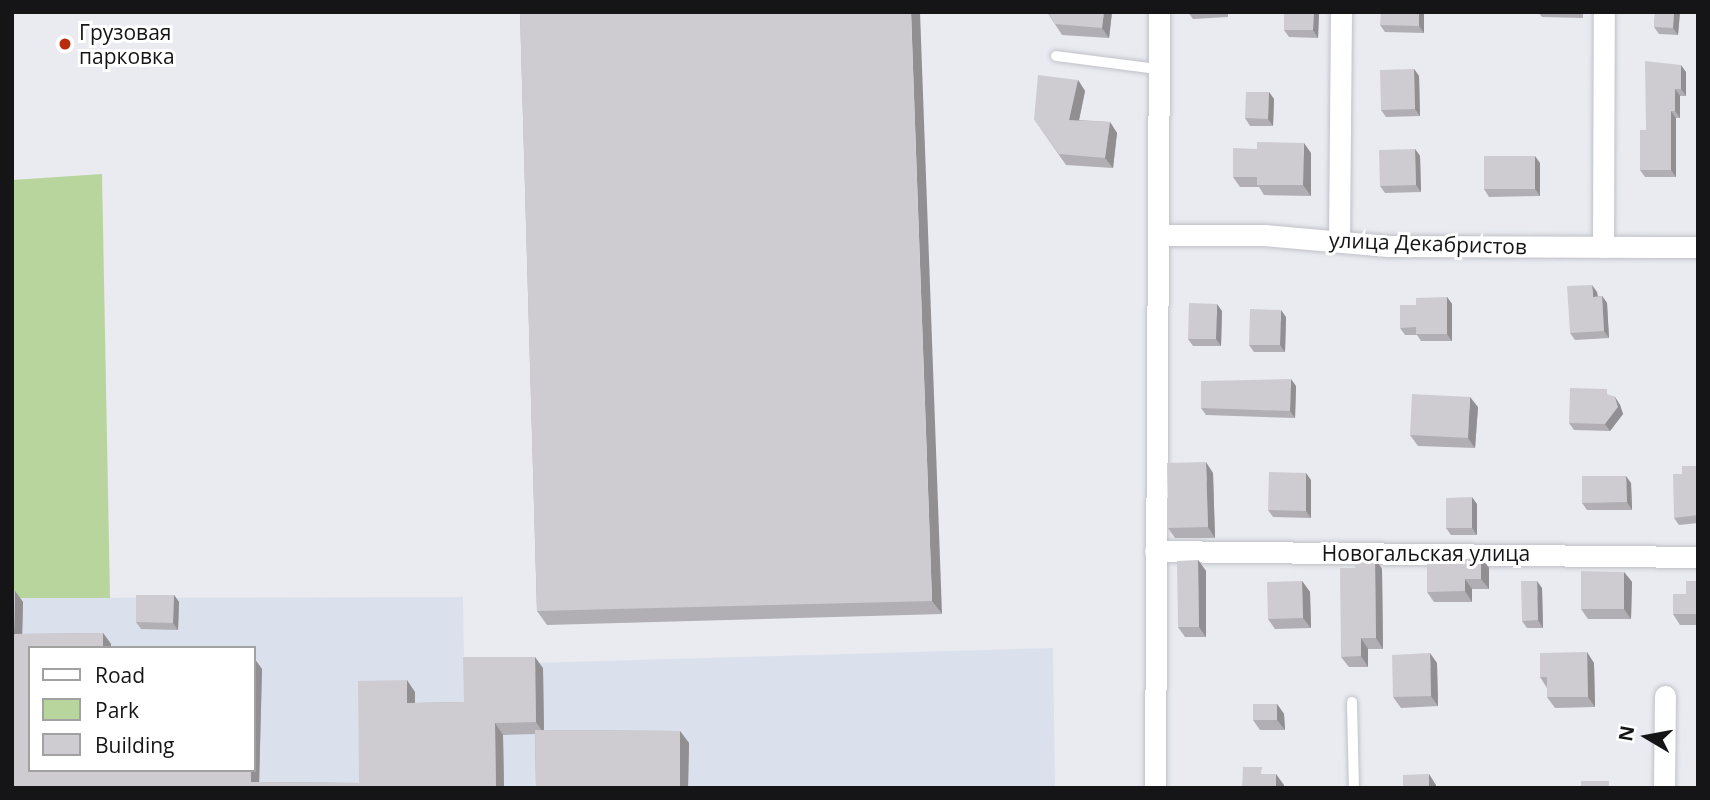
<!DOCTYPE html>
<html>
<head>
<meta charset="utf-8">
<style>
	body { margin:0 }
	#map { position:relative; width:1710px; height:800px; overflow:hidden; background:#e9ebf1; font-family:"Open Sans",sans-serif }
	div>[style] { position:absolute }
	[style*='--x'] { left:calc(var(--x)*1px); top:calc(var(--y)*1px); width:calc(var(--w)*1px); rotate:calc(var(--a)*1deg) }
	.built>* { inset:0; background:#dbe0ed }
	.green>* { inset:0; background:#b9d59e }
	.roads { filter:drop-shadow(0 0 2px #bfc1c7) drop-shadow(0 0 2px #bfc1c7) }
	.lane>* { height:10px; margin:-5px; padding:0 5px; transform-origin:5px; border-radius:5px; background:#fff }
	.street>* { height:21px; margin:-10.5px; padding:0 10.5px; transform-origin:10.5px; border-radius:10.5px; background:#fff }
	.wall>* { inset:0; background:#b2afb4 }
	.shaded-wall>* { inset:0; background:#918f92 }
	.building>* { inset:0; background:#cfccd1 }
	.dots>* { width:19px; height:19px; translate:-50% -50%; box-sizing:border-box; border:4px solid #fff; border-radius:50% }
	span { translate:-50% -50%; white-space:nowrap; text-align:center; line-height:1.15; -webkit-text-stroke:6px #fff; paint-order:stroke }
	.poi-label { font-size:21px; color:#151517 }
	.left { translate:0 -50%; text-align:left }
	.street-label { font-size:21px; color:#151517 }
	.frame { position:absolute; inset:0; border:14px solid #151517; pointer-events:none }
	.legend { position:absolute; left:28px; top:646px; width:228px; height:126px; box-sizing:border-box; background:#fff; border:2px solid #a1a1a2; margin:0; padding:9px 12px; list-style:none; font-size:21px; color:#151517 }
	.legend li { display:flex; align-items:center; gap:14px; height:35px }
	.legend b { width:35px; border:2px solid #a1a1a2 }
	.north { position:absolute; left:1612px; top:702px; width:70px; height:70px; -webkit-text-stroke:5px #fff; paint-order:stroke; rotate:280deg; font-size:19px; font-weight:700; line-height:28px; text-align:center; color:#151517 }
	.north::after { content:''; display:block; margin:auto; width:24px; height:32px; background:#151517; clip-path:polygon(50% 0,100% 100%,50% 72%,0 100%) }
</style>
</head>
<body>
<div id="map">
	<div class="built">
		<div style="clip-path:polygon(evenodd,463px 597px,464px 665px,1053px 648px,1055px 788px,12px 788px,12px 598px,463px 597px,30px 648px,254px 648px,254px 770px,30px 770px,30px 648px)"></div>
	</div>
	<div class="green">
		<div style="clip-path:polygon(102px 174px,110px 598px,12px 598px,12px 180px)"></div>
	</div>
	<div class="roads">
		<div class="lane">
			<div style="--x:1056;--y:56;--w:103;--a:7.3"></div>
			<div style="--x:1352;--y:702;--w:86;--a:88.7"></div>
		</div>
		<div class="street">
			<div style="--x:1158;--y:235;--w:106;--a:0"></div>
			<div style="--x:1264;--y:235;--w:124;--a:5.1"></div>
			<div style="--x:1388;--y:246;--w:310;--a:0.2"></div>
			<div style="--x:1339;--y:241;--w:229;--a:-89.5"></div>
			<div style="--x:1603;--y:247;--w:235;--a:-89.8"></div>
			<div style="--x:1155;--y:551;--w:543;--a:0.63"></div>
			<div style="--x:1155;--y:788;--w:776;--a:-89.7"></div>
			<div style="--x:1664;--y:788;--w:92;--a:-89.4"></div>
		</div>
	</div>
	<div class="wall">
		<div style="clip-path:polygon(520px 12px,942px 614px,547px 625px,537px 611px)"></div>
		<div style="clip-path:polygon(1047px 12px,1112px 12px,1109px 38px,1062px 35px)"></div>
		<div style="clip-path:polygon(1188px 12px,1228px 12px,1228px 17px,1193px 19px)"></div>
		<div style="clip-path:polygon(1284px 12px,1319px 12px,1318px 38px,1289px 37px,1284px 30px)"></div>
		<div style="clip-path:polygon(1424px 12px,1424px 33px,1385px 32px,1380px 25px)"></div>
		<div style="clip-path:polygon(1538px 12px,1583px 12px,1583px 18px,1542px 17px)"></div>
		<div style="clip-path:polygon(1655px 12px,1680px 12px,1678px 35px,1659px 34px,1654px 27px)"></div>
		<div style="clip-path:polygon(1414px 69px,1419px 76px,1420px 116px,1386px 117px,1381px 110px)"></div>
		<div style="clip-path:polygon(1686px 72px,1686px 96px,1680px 96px,1680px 118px,1676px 118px,1676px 177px,1645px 177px,1640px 170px,1646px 130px)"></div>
		<div style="clip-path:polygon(1078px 80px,1085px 91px,1079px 120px,1110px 122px,1117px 133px,1113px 168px,1066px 165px,1034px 119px)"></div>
		<div style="clip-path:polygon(1269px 92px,1274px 99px,1273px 126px,1250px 126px,1245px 118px)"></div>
		<div style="clip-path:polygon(1415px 149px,1420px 156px,1421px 192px,1385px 193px,1380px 186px)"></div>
		<div style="clip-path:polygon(1311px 153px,1311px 196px,1264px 195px,1259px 187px,1240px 187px,1233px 177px)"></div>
		<div style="clip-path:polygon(1540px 163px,1540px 196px,1489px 197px,1484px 189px)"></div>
		<div style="clip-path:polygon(1597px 292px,1598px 296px,1602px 296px,1607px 303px,1609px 338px,1575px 340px,1570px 333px)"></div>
		<div style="clip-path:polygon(1447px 297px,1452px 304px,1452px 341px,1421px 341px,1417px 335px,1405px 335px,1400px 328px,1416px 305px)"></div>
		<div style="clip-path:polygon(1222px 311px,1221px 346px,1193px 346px,1188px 339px)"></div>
		<div style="clip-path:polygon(1286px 317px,1285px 352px,1254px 352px,1249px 345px)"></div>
		<div style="clip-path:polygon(1296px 386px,1295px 418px,1206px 415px,1201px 408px)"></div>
		<div style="clip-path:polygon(1612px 396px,1615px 397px,1620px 405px,1623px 414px,1610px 431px,1574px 430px,1569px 423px)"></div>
		<div style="clip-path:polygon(1478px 407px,1475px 448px,1418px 446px,1410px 435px)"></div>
		<div style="clip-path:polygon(1698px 466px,1698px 523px,1679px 525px,1674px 518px,1682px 474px)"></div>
		<div style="clip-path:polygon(1213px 473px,1215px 538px,1175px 538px,1168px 528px)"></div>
		<div style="clip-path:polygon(1311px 480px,1311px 518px,1273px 517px,1268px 510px)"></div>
		<div style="clip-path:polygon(1631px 483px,1632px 510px,1587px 510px,1582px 503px)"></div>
		<div style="clip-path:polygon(1477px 504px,1477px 535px,1451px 535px,1446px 528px)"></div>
		<div style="clip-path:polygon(1481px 557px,1489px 568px,1489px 589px,1472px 589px,1472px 602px,1434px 602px,1427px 592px)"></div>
		<div style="clip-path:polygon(1375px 558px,1382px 569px,1383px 649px,1368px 649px,1368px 667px,1349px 667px,1341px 657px,1355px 568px)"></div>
		<div style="clip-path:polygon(1198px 560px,1206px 571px,1206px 637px,1185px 637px,1178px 627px)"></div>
		<div style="clip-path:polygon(1624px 572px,1632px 582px,1631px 619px,1588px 619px,1581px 609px)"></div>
		<div style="clip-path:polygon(1302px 581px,1310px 592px,1311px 628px,1275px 629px,1268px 619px)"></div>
		<div style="clip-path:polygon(1698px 581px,1698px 625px,1680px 625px,1673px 614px,1686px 594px)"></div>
		<div style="clip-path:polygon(1542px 588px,1543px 628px,1527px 628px,1522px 621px)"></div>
		<div style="clip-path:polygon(15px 591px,23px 602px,22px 634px,103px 633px,111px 644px,30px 648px,254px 770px,254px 658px,262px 669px,259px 782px,359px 783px,415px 692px,415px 703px,464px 702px,543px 668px,544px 730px,680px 731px,689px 743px,688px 788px,536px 788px,535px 734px,503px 735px,504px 788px,12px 788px)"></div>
		<div style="clip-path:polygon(174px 595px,179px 602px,178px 630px,141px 629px,136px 622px)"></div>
		<div style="clip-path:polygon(1437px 663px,1438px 706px,1401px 708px,1393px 697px)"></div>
		<div style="clip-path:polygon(1594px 663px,1595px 707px,1555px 708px,1547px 697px,1547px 688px,1540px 677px)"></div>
		<div style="clip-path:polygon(1277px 704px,1284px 714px,1285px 730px,1260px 730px,1253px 720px)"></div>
	</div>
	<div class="shaded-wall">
		<div style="clip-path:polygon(911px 12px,920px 12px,942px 614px,932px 601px)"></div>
		<div style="clip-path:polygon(1104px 12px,1112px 12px,1109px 38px,1102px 28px)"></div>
		<div style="clip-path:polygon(1314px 12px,1319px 12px,1318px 38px,1313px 30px)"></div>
		<div style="clip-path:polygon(1419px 12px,1424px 12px,1424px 33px,1419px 26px)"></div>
		<div style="clip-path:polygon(1674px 12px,1680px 12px,1678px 35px,1673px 28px)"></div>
		<div style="clip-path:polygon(1681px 65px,1686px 72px,1686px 96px,1681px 89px)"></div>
		<div style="clip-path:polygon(1414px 69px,1419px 76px,1420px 116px,1415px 109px)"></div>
		<div style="clip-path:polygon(1078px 80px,1085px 91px,1077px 130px,1069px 120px)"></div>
		<div style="clip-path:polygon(1675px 89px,1680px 96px,1680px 118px,1675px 111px)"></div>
		<div style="clip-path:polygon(1269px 92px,1274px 99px,1273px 126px,1268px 119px)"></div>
		<div style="clip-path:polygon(1671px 111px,1676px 118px,1676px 177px,1671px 170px)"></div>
		<div style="clip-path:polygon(1110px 122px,1117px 133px,1113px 168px,1105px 158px)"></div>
		<div style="clip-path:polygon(1304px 143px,1311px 153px,1311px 196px,1303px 185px)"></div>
		<div style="clip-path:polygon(1415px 149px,1420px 156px,1421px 192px,1416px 185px)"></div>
		<div style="clip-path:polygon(1535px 156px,1540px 163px,1540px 196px,1535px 189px)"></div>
		<div style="clip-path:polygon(1592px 285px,1597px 292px,1598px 304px,1593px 297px)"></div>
		<div style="clip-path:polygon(1602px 296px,1607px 303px,1609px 338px,1604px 331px)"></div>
		<div style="clip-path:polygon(1447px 297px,1452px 304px,1452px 341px,1447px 334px)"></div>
		<div style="clip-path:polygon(1217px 304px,1222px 311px,1221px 346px,1216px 339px)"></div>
		<div style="clip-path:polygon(1281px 310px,1286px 317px,1285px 352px,1280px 345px)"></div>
		<div style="clip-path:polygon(1291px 379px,1296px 386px,1295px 418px,1290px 411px)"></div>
		<div style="clip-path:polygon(1470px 397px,1478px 407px,1475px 448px,1468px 438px)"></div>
		<div style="clip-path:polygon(1615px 397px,1620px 405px,1623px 414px,1610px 431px,1605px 424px)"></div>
		<div style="clip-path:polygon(1206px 462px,1213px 473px,1215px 538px,1208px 527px)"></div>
		<div style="clip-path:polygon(1306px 473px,1311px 480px,1311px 518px,1306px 511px)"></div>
		<div style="clip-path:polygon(1626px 476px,1631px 483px,1632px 510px,1627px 502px)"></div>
		<div style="clip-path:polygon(1472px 497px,1477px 504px,1477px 535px,1472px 528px)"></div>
		<div style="clip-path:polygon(1481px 557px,1489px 568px,1489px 589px,1481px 579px)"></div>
		<div style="clip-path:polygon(1375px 558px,1382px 569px,1383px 649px,1376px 638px)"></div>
		<div style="clip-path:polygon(1198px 560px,1206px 571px,1206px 637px,1199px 627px)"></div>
		<div style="clip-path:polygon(1624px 572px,1632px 582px,1631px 619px,1624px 609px)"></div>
		<div style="clip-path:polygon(1465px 579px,1472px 589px,1472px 602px,1465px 591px)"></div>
		<div style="clip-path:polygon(1302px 581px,1310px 592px,1311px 628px,1303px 618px)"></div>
		<div style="clip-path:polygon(1537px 581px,1542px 588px,1543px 628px,1538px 620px)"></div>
		<div style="clip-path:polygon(15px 591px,23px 602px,22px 645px,14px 634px)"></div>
		<div style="clip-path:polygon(174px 595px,179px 602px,178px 630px,173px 623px)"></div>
		<div style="clip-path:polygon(103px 633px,111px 644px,111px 648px,103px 648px)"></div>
		<div style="clip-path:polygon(1361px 638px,1368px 649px,1368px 667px,1361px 656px)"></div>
		<div style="clip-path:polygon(1587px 652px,1594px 663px,1595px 707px,1588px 697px)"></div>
		<div style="clip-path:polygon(1430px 653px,1437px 663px,1438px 706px,1431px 696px)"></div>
		<div style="clip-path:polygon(535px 657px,543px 668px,544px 734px,536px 722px)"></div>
		<div style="clip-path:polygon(254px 658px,262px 669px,259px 788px,251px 782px,251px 770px,254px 770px)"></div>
		<div style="clip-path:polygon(407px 680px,415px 692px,415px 714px,407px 703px)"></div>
		<div style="clip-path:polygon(1277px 704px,1284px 714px,1285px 730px,1277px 720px)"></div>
		<div style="clip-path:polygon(495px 723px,503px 735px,504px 788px,496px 788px)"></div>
		<div style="clip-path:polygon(680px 731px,689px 743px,688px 788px,680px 788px)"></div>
		<div style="clip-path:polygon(1276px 774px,1284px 785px,1284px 788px,1276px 788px)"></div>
		<div style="clip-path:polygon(1429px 774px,1436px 785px,1436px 788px,1429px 788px)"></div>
	</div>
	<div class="building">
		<div style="clip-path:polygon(520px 12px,911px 12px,932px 601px,537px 611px)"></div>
		<div style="clip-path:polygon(1047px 12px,1104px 12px,1102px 28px,1055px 24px)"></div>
		<div style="clip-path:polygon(1284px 12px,1314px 12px,1313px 30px,1284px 30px)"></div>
		<div style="clip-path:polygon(1381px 12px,1419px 12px,1419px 26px,1380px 25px)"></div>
		<div style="clip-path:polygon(1655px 12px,1674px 12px,1673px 28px,1654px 27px)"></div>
		<div style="clip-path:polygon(1645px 61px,1681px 65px,1681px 89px,1675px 89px,1675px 111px,1671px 111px,1671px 170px,1640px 170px,1640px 130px,1646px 130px)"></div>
		<div style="clip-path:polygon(1414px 69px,1415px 109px,1381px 110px,1380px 70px)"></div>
		<div style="clip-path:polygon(1038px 75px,1078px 80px,1069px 120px,1110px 122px,1105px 158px,1059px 154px,1034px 119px)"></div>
		<div style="clip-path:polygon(1246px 92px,1269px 92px,1268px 119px,1245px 118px)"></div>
		<div style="clip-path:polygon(1257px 142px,1304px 143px,1303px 185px,1257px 185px,1257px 177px,1233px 177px,1233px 148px,1257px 149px)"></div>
		<div style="clip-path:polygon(1415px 149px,1416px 185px,1380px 186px,1379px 150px)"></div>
		<div style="clip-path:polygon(1484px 156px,1535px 156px,1535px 189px,1484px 189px)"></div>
		<div style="clip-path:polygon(1592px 285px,1593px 297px,1602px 296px,1604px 331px,1570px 333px,1567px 286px)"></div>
		<div style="clip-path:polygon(1447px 297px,1447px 334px,1416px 334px,1416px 327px,1400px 328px,1400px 305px,1416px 305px,1416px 298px)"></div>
		<div style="clip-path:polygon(1189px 303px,1217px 304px,1216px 339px,1188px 339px)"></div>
		<div style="clip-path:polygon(1250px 309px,1281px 310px,1280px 345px,1249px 345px)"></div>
		<div style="clip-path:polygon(1291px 379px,1290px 411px,1201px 408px,1201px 381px)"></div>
		<div style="clip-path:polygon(1570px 388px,1607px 389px,1607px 394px,1615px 397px,1618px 407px,1605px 424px,1569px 423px)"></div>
		<div style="clip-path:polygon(1412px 394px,1470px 397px,1468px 438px,1410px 435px)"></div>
		<div style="clip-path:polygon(1206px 462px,1208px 527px,1168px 528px,1167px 463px)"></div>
		<div style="clip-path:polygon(1682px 466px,1698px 466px,1698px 515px,1674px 518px,1673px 474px,1682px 474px)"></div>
		<div style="clip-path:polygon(1269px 472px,1306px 473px,1306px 511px,1268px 510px)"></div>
		<div style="clip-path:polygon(1582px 476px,1626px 476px,1627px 502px,1582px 503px)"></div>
		<div style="clip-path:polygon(1472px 497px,1472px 528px,1446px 528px,1446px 498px)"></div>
		<div style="clip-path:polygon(1481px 557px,1481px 579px,1465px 579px,1465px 591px,1427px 592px,1427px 564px)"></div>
		<div style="clip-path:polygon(1375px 558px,1376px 638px,1361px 638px,1361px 656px,1341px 657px,1340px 568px,1355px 568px,1355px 559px)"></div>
		<div style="clip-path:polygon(1198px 560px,1199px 627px,1178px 627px,1177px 561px)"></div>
		<div style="clip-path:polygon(1581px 571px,1624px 572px,1624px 609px,1581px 609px)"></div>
		<div style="clip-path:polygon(1302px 581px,1303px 618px,1268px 619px,1267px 582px)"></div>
		<div style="clip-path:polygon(1521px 581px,1537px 581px,1538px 620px,1522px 621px)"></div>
		<div style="clip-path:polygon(1686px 581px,1698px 581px,1698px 614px,1673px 614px,1673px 594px,1686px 594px)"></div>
		<div style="clip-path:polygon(12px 591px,15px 591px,14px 634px,103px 633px,103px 648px,30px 648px,30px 770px,251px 770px,251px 782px,359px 783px,358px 681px,407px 680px,407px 703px,464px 702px,463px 657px,535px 657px,536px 722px,495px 723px,496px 788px,12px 788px)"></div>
		<div style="clip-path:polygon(136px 595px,174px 595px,173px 623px,136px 622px)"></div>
		<div style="clip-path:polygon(1587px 652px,1588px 697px,1547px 697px,1547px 677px,1540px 677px,1540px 653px)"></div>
		<div style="clip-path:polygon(1430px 653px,1431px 696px,1393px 697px,1392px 655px)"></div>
		<div style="clip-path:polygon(1253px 704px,1277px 704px,1277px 720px,1253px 720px)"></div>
		<div style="clip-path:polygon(535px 730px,680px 731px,680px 788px,536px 788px)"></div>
		<div style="clip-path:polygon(1243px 767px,1262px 767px,1261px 774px,1276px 774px,1276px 788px,1242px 788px)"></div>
		<div style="clip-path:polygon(1429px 774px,1429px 788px,1403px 788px,1403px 775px)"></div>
		<div style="clip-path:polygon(1581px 781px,1609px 781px,1609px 788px,1581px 788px)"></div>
	</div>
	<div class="dots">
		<div style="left:65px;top:44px;background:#b82d0d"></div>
	</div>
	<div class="poi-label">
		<span class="left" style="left:79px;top:44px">Грузовая<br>парковка</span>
	</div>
	<div class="street-label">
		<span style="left:1428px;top:243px;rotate:2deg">улица Декабристов</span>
		<span style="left:1426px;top:553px">Новогальская улица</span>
	</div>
	<div class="frame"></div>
	<ul class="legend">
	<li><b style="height:9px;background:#fff"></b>Road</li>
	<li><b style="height:19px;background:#b9d59e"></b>Park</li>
	<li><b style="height:19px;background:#cfccd1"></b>Building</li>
	</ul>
	<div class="north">N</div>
</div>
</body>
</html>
